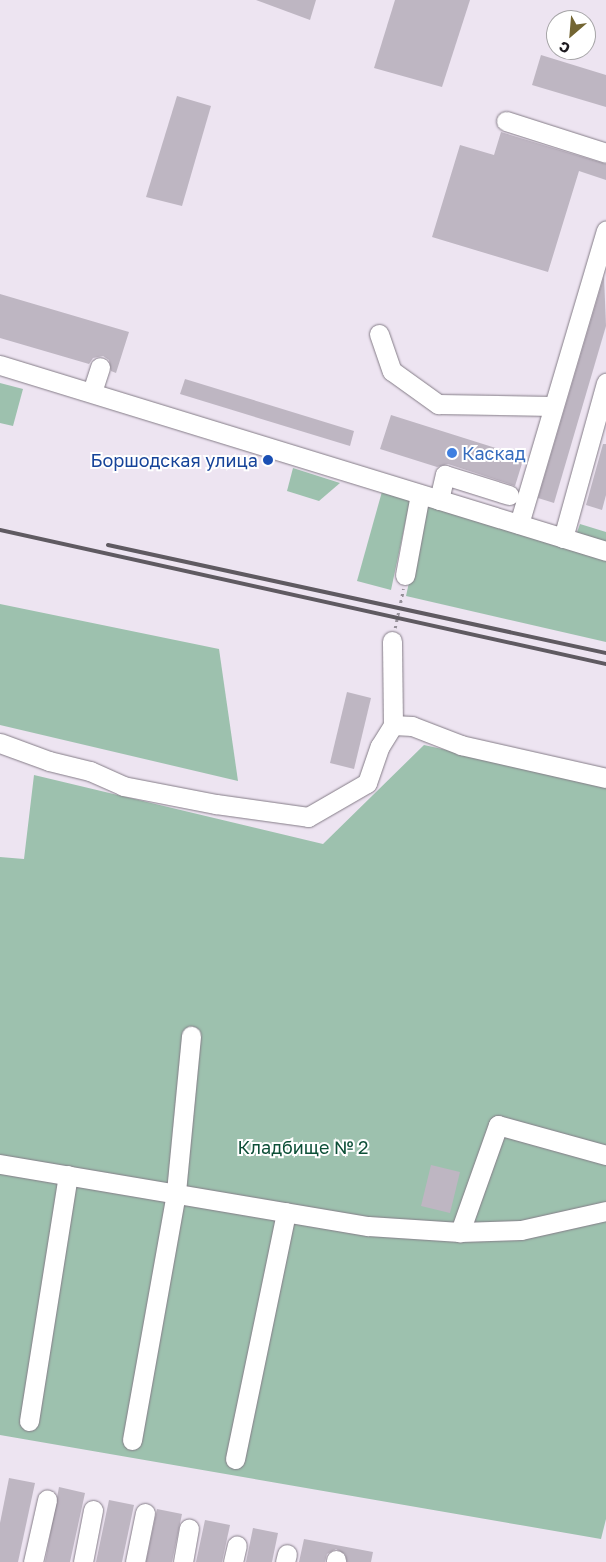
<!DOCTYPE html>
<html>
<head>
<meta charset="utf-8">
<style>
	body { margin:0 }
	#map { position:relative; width:606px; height:1562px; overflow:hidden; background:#ede4f1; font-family:"Golos Text",sans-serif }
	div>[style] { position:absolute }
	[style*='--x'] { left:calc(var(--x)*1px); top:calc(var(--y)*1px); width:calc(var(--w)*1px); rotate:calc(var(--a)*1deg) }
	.green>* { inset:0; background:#9dc1ae }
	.building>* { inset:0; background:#beb6c2 }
	.path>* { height:2.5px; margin-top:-1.25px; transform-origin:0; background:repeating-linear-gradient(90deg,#969099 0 2.5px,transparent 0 6.5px) }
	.roads { filter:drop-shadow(0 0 1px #847c87) drop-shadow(0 0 1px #847c87) }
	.minor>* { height:19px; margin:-9.5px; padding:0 9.5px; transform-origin:9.5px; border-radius:9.5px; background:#fff }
	.rail>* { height:4px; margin:-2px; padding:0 2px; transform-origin:2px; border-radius:2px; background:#5f5a61 }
	.dots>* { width:14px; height:14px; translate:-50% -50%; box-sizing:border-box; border:2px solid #fff; border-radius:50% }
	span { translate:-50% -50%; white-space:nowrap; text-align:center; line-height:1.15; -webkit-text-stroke:4px #fff; paint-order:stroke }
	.shop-label { font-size:18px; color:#366cbe }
	.left { translate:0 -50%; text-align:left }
	.transit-label { font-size:18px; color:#164399 }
	.right { translate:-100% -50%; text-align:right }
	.park-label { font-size:18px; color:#0d4f37 }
	.north { position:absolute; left:546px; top:10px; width:50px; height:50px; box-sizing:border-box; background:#fff; border:1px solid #a5a4a6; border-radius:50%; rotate:207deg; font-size:14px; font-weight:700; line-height:20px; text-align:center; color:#1e1b20 }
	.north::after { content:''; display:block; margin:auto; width:18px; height:22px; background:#736532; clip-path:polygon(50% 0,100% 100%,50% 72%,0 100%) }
</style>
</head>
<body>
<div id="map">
	<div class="green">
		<div style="clip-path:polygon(0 383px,23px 389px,13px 426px,0 423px)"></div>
		<div style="clip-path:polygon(293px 468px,340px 483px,319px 501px,287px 491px)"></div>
		<div style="clip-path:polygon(383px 488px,411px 496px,391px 590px,357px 581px)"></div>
		<div style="clip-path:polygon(427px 500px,606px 557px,606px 642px,406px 596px)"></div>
		<div style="clip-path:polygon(580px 524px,606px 532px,606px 544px,576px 535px)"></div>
		<div style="clip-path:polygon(0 604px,219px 649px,238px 781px,0 725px)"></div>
		<div style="clip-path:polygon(424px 745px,606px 785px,606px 1519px,601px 1539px,0 1435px,0 857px,24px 859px,34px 775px,323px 844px)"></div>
	</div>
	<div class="building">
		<div style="clip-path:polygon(256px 0,316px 0,310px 20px)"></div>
		<div style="clip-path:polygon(395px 0,470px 0,442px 87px,374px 68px)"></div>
		<div style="clip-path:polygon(541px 55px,606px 75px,606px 107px,532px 85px)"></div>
		<div style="clip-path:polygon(177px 96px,211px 106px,182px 206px,146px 197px)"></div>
		<div style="clip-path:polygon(501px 132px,606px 164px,606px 180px,579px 171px,548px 272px,432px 237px,460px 145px,494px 155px)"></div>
		<div style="clip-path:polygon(604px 276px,606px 326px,554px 503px,538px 498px)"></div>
		<div style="clip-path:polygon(0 294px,129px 332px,116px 373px,111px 371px,109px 360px,103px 356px,93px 358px,89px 364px,0 338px)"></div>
		<div style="clip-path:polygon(185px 379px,354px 431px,350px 446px,180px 394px)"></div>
		<div style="clip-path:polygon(391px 415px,524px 457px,515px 486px,448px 464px,437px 467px,380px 449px)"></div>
		<div style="clip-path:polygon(603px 444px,606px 444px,606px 495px,602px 510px,586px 505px)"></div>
		<div style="clip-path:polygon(347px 692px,371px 698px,354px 769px,330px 763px)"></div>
		<div style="clip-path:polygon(431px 1165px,460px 1172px,450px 1213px,421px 1206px)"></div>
		<div style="clip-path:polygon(9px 1478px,35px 1483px,18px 1562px,0 1562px,0 1523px)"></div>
		<div style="clip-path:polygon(59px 1487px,85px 1493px,70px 1562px,45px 1562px)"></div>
		<div style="clip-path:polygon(109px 1500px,134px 1505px,122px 1562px,96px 1562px)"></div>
		<div style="clip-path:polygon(157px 1509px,182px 1514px,172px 1562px,146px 1562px)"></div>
		<div style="clip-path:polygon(205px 1520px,230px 1525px,222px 1562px,196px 1562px)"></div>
		<div style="clip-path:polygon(253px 1528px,278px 1533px,272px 1562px,246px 1562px)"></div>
		<div style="clip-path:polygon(304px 1539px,373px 1552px,371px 1562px,347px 1562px,345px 1554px,336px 1549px,327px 1554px,325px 1562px,299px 1562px)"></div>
	</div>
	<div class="path">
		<div style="--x:395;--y:628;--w:40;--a:-78"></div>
	</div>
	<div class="roads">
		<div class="minor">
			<div style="--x:506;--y:121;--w:105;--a:17.7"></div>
			<div style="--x:379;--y:334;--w:39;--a:71"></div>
			<div style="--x:392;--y:371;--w:57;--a:35.7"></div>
			<div style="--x:438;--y:404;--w:114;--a:1"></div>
			<div style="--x:0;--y:365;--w:634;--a:17.06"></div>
			<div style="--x:92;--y:392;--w:26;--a:-72"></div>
			<div style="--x:439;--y:500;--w:26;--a:-77"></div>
			<div style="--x:445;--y:475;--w:67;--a:17.4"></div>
			<div style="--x:519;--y:524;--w:306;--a:-73.5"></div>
			<div style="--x:563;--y:538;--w:161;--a:-74.5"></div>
			<div style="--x:405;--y:575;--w:82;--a:-79.5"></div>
			<div style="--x:393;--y:725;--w:19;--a:3"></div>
			<div style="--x:412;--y:726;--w:53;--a:21.2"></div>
			<div style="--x:461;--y:745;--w:149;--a:12.8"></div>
			<div style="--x:0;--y:743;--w:52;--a:20.2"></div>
			<div style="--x:49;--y:761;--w:42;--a:13.7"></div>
			<div style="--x:90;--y:771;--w:36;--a:24"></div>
			<div style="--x:123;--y:786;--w:95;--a:11"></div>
			<div style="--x:216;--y:804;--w:93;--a:8"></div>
			<div style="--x:308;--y:817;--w:68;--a:-30"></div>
			<div style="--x:367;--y:783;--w:39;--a:-71"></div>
			<div style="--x:380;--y:746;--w:25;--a:-58"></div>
			<div style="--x:393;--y:725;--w:84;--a:-90.7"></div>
			<div style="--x:606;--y:1155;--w:112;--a:-164.5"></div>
			<div style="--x:498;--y:1125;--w:114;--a:109.6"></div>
			<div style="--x:460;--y:1232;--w:61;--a:-1.9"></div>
			<div style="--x:521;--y:1230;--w:87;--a:-12.6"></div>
			<div style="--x:0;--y:1164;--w:373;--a:9.6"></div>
			<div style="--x:368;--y:1226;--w:92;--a:3.7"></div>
			<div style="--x:29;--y:1421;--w:249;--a:-81"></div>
			<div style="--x:132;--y:1440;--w:252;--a:-79.9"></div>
			<div style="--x:176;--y:1192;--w:157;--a:-84.5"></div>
			<div style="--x:235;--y:1459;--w:252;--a:-78.3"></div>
			<div style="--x:33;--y:1562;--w:64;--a:-77.3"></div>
			<div style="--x:83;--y:1562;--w:53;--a:-79.1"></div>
			<div style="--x:135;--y:1562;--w:50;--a:-78.5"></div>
			<div style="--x:183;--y:1562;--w:34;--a:-80"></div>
			<div style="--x:233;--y:1562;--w:17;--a:-77"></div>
			<div style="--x:285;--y:1562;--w:8;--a:-76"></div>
			<div style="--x:336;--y:1562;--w:2;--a:-90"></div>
		</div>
	</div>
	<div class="rail">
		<div style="--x:0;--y:530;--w:621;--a:12.47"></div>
		<div style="--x:108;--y:545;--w:510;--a:12.24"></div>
	</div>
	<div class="dots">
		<div style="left:452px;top:453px;background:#3f7fe0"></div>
		<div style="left:268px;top:460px;background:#1a4fb4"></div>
	</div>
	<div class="shop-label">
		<span class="left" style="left:462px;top:453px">Каскад</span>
	</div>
	<div class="transit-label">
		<span class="right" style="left:258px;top:460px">Боршодская улица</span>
	</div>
	<div class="park-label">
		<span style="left:303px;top:1147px">Кладбище № 2</span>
	</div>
	<div class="north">С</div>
</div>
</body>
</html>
